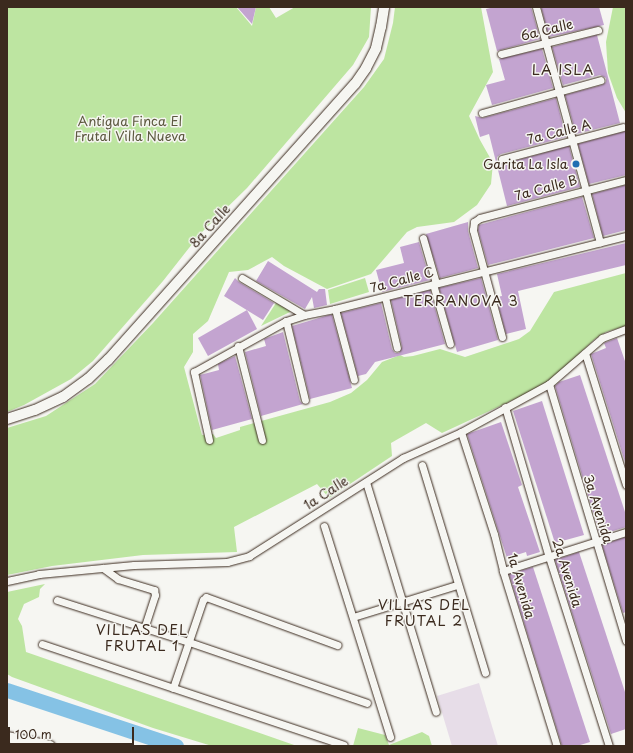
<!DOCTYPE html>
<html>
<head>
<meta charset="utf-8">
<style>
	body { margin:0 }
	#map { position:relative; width:633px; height:753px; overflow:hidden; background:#f6f6f2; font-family:"Playpen Sans",sans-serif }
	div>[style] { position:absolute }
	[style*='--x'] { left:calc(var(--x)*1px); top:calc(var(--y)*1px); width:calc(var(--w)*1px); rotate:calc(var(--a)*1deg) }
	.built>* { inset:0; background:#e7dde8 }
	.green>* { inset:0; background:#bde5a1 }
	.river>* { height:15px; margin:-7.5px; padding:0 7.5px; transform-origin:7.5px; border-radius:7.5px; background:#85c2e5 }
	.building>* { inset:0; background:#c3a4d0 }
	.roads { filter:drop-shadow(0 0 1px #3b2a1e) drop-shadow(0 0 1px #3b2a1e) }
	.minor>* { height:7px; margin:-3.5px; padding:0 3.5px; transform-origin:3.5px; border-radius:3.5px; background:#f6f6f2 }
	.secondary>* { height:10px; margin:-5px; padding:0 5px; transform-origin:5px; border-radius:5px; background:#f6f6f2 }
	.dots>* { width:11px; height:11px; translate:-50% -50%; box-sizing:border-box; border:2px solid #f6f6f2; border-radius:50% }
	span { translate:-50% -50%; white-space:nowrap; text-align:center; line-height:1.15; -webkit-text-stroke:3px #f6f6f2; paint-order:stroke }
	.street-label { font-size:13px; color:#3b2a1e }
	.park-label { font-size:13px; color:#5c593f }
	.poi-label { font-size:13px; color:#3b2a1e }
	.right { translate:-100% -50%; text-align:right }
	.neighbourhood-label { font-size:14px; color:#3b2a1e; letter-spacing:1px }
	.frame { position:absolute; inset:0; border:8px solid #3b2a1e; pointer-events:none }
	.scale { position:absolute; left:8px; top:727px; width:126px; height:18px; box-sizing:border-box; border:2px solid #3b2a1e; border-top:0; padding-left:5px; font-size:12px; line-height:14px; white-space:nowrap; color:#3b2a1e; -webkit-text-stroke:3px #f6f6f2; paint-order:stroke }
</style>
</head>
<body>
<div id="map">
	<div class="built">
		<div style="clip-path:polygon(479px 683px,498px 746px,452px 746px,437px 696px)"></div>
	</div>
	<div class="green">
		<div style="clip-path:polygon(7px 7px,236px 7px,252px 26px,256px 7px,269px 7px,276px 18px,295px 7px,371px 7px,369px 37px,353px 65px,247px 188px,200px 234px,163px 281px,93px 361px,71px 379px,24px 405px,7px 412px)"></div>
		<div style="clip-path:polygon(395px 7px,481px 7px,493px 72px,469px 116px,480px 140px,493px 163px,491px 184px,477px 205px,454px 222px,417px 227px,407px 232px,371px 274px,327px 289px,284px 266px,272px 257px,248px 270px,229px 272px,208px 321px,193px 334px,193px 352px,184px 367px,202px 435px,213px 434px,216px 438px,240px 430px,240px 427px,330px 402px,351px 393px,367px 380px,382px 362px,400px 355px,404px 357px,413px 356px,440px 349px,465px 357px,519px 339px,530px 331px,554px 292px,626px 273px,626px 326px,606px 332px,595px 339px,552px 379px,526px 394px,442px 433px,426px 423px,391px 443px,392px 456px,329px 498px,317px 484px,234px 527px,237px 552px,143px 555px,52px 566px,7px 575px,7px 428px,46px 416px,95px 384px,153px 323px,364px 87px,384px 59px,393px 23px)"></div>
		<div style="clip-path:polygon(613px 7px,626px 7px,626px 113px,617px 98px,608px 73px,606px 42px)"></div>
		<div style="clip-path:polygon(365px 278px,369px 292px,330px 304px,328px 290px)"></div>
		<div style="clip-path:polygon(276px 303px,289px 309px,290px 312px,261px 326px)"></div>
		<div style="clip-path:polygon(45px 584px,40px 589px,39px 597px,24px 604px,18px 619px,22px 626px,26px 652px,297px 746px,212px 746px,153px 728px,12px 677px,7px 674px,7px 592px)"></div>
		<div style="clip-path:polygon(358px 728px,385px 735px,389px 745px,422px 732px,429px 736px,432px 746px,353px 746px)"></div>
	</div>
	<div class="river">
		<div style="--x:7;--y:690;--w:178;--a:18.3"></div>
	</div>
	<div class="building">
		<div style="clip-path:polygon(237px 7px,256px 7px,252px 24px)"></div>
		<div style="clip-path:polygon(495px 7px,531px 7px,540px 39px,497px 51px,486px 9px)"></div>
		<div style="clip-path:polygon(541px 7px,599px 7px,604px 25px,549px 37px)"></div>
		<div style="clip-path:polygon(597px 35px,620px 123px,576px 134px,565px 95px,602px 85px,606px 82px,606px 78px,600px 75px,563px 85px,552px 47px)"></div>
		<div style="clip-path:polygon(542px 49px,553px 88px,492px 105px,486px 85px,505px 80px,499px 59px)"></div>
		<div style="clip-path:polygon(556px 98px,566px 137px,501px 154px,497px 157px,497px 161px,503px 164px,569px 146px,580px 187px,507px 206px,489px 134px,480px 137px,475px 116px,483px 118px)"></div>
		<div style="clip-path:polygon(626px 131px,626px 175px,589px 184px,578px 144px)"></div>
		<div style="clip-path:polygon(626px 185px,626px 230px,603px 236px,592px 194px)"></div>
		<div style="clip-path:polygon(582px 197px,594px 238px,488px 265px,478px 230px,479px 225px)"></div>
		<div style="clip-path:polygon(468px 222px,468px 231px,478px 268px,440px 278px,426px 234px)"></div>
		<div style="clip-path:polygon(419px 242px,430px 280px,382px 292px,376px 270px,404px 263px,400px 247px)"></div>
		<div style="clip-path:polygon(626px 243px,626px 265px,518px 291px,526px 329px,506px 334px,496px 297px,502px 296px,497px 274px)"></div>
		<div style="clip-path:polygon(268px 261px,317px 292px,319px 289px,325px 289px,327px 305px,314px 308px,312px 297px,305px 309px,256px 281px)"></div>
		<div style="clip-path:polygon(235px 278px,239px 282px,274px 303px,263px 320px,224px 296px)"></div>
		<div style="clip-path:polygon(481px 278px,498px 340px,457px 352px,439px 288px)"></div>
		<div style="clip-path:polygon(430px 290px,445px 344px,375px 362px,366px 374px,358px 376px,341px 313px,381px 303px,392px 349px,395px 353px,399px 353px,402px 347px,391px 300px)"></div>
		<div style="clip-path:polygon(247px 310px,257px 329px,208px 356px,198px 338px)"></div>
		<div style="clip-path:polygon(329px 315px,332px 315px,352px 388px,310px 399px,292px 326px)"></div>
		<div style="clip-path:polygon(283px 332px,300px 401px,303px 404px,261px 416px,245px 352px,266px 346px,264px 339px)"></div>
		<div style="clip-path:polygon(617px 338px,626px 364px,625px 462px,591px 354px,606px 348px,604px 343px)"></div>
		<div style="clip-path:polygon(235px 356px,252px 419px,212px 430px,200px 375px,219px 370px,218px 364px)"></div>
		<div style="clip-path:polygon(580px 375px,626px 515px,626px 527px,600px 535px,555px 386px,559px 382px)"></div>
		<div style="clip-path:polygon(542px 401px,584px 535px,555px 543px,513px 411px)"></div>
		<div style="clip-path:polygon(501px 422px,522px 485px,518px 487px,540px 552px,527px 556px,526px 552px,507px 558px,467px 434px)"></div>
		<div style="clip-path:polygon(625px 537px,626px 612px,623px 613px,602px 545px)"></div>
		<div style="clip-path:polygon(579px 552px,626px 695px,626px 729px,611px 734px,555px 560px)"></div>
		<div style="clip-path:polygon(533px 567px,590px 742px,577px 746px,562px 746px,509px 574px)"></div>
	</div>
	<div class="roads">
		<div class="minor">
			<div style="--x:536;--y:7;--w:244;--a:74.8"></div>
			<div style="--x:501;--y:54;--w:100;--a:-13.9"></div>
			<div style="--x:482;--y:113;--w:123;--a:-15.5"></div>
			<div style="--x:502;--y:159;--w:125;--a:-14.8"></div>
			<div style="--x:423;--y:238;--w:47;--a:73.9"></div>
			<div style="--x:242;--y:278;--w:72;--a:30.8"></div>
			<div style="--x:433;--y:284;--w:62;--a:74.2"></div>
			<div style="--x:385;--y:297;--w:52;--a:76.8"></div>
			<div style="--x:335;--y:309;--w:73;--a:75"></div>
			<div style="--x:286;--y:321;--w:81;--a:76.5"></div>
			<div style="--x:502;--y:337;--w:111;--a:-105.2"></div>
			<div style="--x:473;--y:230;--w:8;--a:-83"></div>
			<div style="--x:474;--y:222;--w:7;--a:-34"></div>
			<div style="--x:480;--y:218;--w:151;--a:-14.6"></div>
			<div style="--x:238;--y:346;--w:97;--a:75.7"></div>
			<div style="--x:585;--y:353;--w:138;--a:72.7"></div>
			<div style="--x:549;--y:384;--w:268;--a:73.3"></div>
			<div style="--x:505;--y:407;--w:156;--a:73.7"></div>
			<div style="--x:549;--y:557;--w:198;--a:72.4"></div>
			<div style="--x:461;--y:432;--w:107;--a:72.1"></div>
			<div style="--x:494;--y:534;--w:38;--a:76"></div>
			<div style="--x:503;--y:571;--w:183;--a:72.9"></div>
			<div style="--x:209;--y:440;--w:70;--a:-102.4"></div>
			<div style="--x:194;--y:372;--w:105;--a:-29"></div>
			<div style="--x:286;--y:321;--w:19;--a:-18"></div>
			<div style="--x:304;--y:315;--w:32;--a:-11"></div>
			<div style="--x:335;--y:309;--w:300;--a:-14.1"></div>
			<div style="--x:422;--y:465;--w:217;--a:73.1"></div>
			<div style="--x:366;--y:482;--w:240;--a:73.1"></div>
			<div style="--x:324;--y:526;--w:221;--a:72.6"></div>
			<div style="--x:103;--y:568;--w:19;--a:36"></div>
			<div style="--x:118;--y:579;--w:38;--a:17"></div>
			<div style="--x:154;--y:590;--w:5;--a:79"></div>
			<div style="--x:155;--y:595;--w:35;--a:108"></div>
			<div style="--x:503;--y:571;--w:129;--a:-17.6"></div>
			<div style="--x:7;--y:581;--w:33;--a:-12"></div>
			<div style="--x:39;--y:574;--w:95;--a:-5.4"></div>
			<div style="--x:134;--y:565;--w:93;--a:-1.8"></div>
			<div style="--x:227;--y:562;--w:23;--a:-15"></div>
			<div style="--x:249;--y:556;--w:183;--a:-32.5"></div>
			<div style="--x:403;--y:458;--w:64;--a:-24.1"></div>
			<div style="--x:461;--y:432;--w:100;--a:-28.6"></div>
			<div style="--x:549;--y:384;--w:70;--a:-41"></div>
			<div style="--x:602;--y:338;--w:26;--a:-21"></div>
			<div style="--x:57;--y:600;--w:139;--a:17.7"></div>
			<div style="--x:189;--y:642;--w:188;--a:18.9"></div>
			<div style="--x:353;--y:617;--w:109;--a:-17.1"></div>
			<div style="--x:42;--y:644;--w:318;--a:18.5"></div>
			<div style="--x:173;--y:688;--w:93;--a:-71.2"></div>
			<div style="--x:203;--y:600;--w:4;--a:-45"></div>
			<div style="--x:206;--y:597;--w:140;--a:20.1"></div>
		</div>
		<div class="secondary">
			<div style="--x:7;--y:419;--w:29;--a:-18"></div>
			<div style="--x:35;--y:410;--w:31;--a:-25"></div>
			<div style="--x:63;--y:397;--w:31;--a:-36"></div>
			<div style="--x:88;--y:379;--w:28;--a:-44"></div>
			<div style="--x:108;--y:360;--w:370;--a:-48.2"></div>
			<div style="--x:355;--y:84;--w:19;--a:-55"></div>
			<div style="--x:366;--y:68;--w:22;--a:-63"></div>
			<div style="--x:376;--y:48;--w:22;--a:-77"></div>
			<div style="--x:381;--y:27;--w:20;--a:-81"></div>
			<div style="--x:7;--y:737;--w:44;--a:11.8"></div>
		</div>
	</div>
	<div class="dots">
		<div style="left:576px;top:164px;background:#1f6fb2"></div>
	</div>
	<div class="street-label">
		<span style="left:547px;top:30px;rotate:-14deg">6a Calle</span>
		<span style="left:559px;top:132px;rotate:-14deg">7a Calle A</span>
		<span style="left:546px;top:188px;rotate:-15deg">7a Calle B</span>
		<span style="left:210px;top:226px;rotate:-48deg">8a Calle</span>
		<span style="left:402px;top:280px;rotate:-15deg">7a Calle C</span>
		<span style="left:326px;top:493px;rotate:-33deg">1a Calle</span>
		<span style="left:598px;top:509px;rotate:73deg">3a Avenida</span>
		<span style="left:567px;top:573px;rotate:73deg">2a Avenida</span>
		<span style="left:521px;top:586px;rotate:74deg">1a Avenida</span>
	</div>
	<div class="park-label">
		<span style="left:130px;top:129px">Antigua Finca El<br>Frutal Villa Nueva</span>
	</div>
	<div class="poi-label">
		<span class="right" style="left:568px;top:164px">Garita La Isla</span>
	</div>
	<div class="neighbourhood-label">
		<span style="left:563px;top:70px">LA ISLA</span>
		<span style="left:461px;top:301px">TERRANOVA 3</span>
		<span style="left:424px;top:613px">VILLAS DEL<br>FRUTAL 2</span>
		<span style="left:142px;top:638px">VILLAS DEL<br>FRUTAL 1</span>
	</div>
	<div class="frame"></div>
	<div class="scale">100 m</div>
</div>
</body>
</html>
